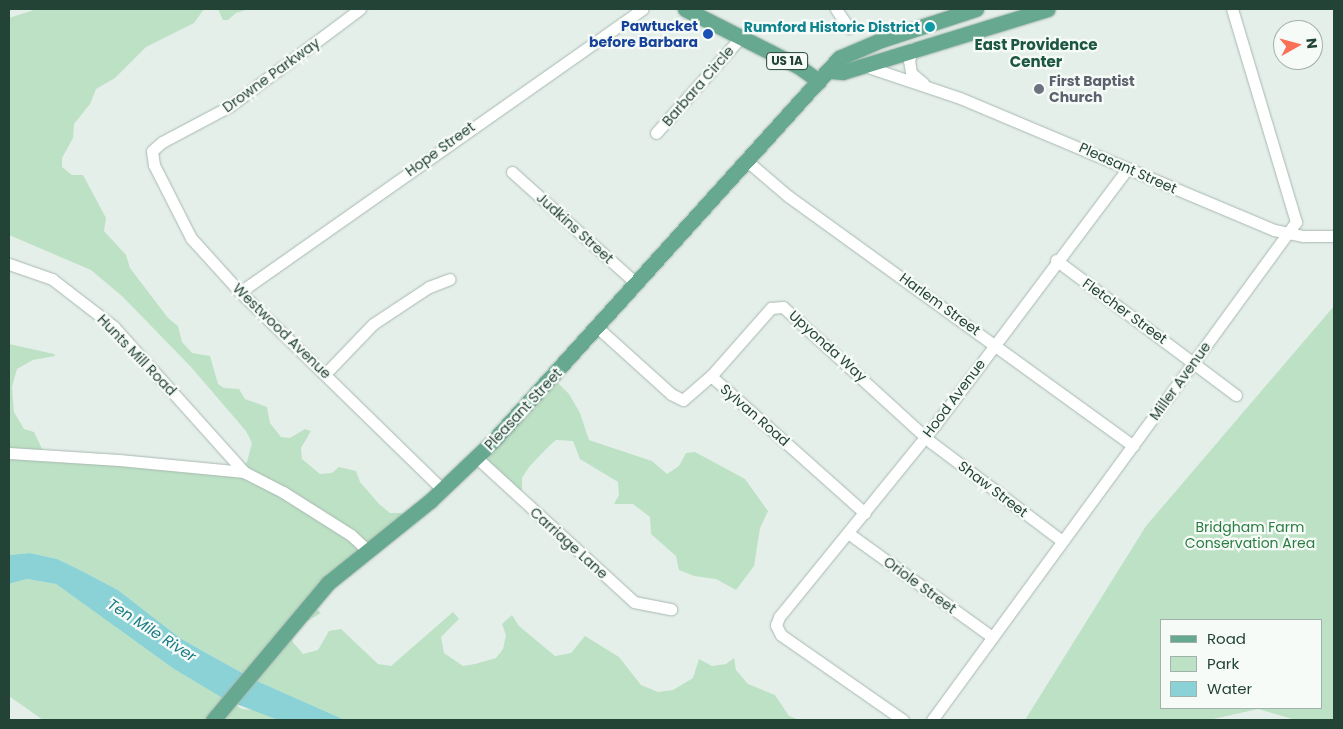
<!DOCTYPE html>
<html>
<head>
<meta charset="utf-8">
<style>
	body { margin:0 }
	#map { position:relative; width:1343px; height:729px; overflow:hidden; background:#e5efea; font-family:Poppins,sans-serif }
	div>[style] { position:absolute }
	[style*='--x'] { left:calc(var(--x)*1px); top:calc(var(--y)*1px); width:calc(var(--w)*1px); rotate:calc(var(--a)*1deg) }
	.green>* { inset:0; background:#bde1c4 }
	.water>* { inset:0; background:#8bd2d7 }
	.roads { filter:drop-shadow(0 0 1px #a7b8b1) drop-shadow(0 0 1px #a7b8b1) }
	.minor>* { height:11px; margin:-5.5px; padding:0 5.5px; transform-origin:5.5px; border-radius:5.5px; background:#fff }
	.major>* { height:15px; margin:-7.5px; padding:0 7.5px; transform-origin:7.5px; border-radius:7.5px; background:#67a891 }
	.dots>* { width:14px; height:14px; translate:-50% -50%; box-sizing:border-box; border:2px solid #f7fbf8; border-radius:50% }
	span { translate:-50% -50%; white-space:nowrap; text-align:center; line-height:1.15; -webkit-text-stroke:4.5px #f7fbf8; paint-order:stroke }
	.shield-label span { padding:1px 4px; background:#f7fbf8; border:1px solid; border-radius:4px; -webkit-text-stroke-width:0 }
	.shield-label { font-size:12px; color:#234337; font-weight:700 }
	.transit-label { font-size:14px; color:#164399; font-weight:700 }
	.right { translate:-100% -50%; text-align:right }
	.culture-label { font-size:14px; color:#0d838f; font-weight:700 }
	.street-label { font-size:14px; color:#234337 }
	.worship-label { font-size:14px; color:#5b616d; font-weight:700 }
	.left { translate:0 -50%; text-align:left }
	.park-label { font-size:14px; color:#2a7d42 }
	.neighbourhood-label { font-size:15px; color:#1d5743; font-weight:700 }
	.water-label { font-size:15px; color:#187c84; font-style:italic }
	.frame { position:absolute; inset:0; border:10px solid #234337; pointer-events:none }
	.legend { position:absolute; left:1160px; top:619px; width:162px; height:90px; box-sizing:border-box; background:#f7fbf8; border:1px solid #a2b1ab; margin:0; padding:6px 9px; list-style:none; font-size:15px; color:#234337 }
	.legend li { display:flex; align-items:center; gap:10px; height:25px }
	.legend b { width:25px; border:1px solid #a2b1ab }
	.north { position:absolute; left:1273px; top:20px; width:50px; height:50px; box-sizing:border-box; background:#f7fbf8; border:1px solid #a2b1ab; border-radius:50%; rotate:83deg; font-size:14px; font-weight:700; line-height:20px; text-align:center; color:#234337 }
	.north::after { content:''; display:block; margin:auto; width:18px; height:22px; background:#fa7158; clip-path:polygon(50% 0,100% 100%,50% 72%,0 100%) }
</style>
</head>
<body>
<div id="map">
	<div class="green">
		<div style="clip-path:polygon(37px 9px,204px 9px,194px 23px,146px 47px,115px 78px,96px 89px,90px 104px,74px 124px,73px 138px,62px 158px,62px 167px,72px 175px,83px 175px,106px 218px,104px 231px,126px 255px,130px 268px,168px 318px,178px 326px,182px 342px,192px 353px,210px 356px,218px 384px,224px 388px,239px 389px,245px 399px,267px 407px,270px 423px,281px 437px,290px 438px,305px 429px,311px 431px,301px 448px,302px 459px,320px 474px,332px 473px,339px 467px,356px 471px,360px 482px,379px 504px,390px 513px,403px 513px,407px 517px,309px 603px,321px 613px,299px 626px,292px 641px,303px 654px,318px 650px,329px 631px,341px 629px,378px 664px,391px 666px,453px 612px,459px 619px,441px 637px,444px 653px,463px 666px,475px 664px,496px 658px,503px 649px,506px 635px,502px 624px,512px 615px,519px 626px,555px 656px,571px 653px,585px 636px,619px 657px,641px 685px,658px 692px,673px 690px,693px 678px,699px 659px,712px 666px,726px 664px,734px 658px,736px 670px,748px 684px,775px 695px,789px 716px,800px 720px,345px 720px,257px 681px,208px 654px,180px 638px,118px 590px,78px 569px,57px 559px,30px 553px,9px 555px,9px 344px,54px 354px,55px 356px,33px 360px,17px 369px,12px 387px,14px 412px,24px 429px,34px 432px,44px 453px,238px 468px,247px 462px,252px 443px,246px 431px,191px 367px,123px 297px,91px 270px,9px 235px,9px 18px)"></div>
		<div style="clip-path:polygon(218px 9px,249px 9px,236px 13px,228px 20px,223px 20px)"></div>
		<div style="clip-path:polygon(evenodd,1334px 306px,1334px 720px,1296px 720px,1258px 709px,1209px 720px,1025px 720px,1146px 526px,1334px 306px,1322px 620px,1322px 708px,1162px 708px,1162px 620px,1322px 620px)"></div>
		<div style="clip-path:polygon(555px 380px,569px 394px,580px 413px,589px 440px,652px 461px,667px 474px,679px 466px,686px 453px,695px 452px,745px 479px,768px 511px,760px 528px,754px 566px,736px 590px,716px 579px,694px 576px,679px 570px,676px 556px,651px 534px,650px 517px,633px 504px,614px 504px,619px 495px,618px 482px,580px 459px,573px 441px,556px 440px,548px 447px,529px 467px,522px 478px,522px 490px,513px 495px,478px 457px)"></div>
		<div style="clip-path:polygon(27px 579px,56px 584px,174px 669px,242px 709px,255px 710px,278px 720px,43px 720px,9px 696px,9px 584px)"></div>
	</div>
	<div class="water">
		<div style="clip-path:polygon(30px 553px,57px 559px,78px 569px,118px 590px,180px 638px,208px 654px,257px 681px,345px 720px,278px 720px,226px 700px,174px 669px,56px 584px,27px 579px,9px 584px,9px 555px)"></div>
	</div>
	<div class="roads">
		<div class="minor">
			<div style="--x:360;--y:9;--w:162;--a:143.3"></div>
			<div style="--x:230;--y:106;--w:77;--a:152.1"></div>
			<div style="--x:162;--y:142;--w:13;--a:138"></div>
			<div style="--x:152;--y:151;--w:14;--a:82"></div>
			<div style="--x:154;--y:165;--w:82;--a:63.1"></div>
			<div style="--x:191;--y:238;--w:73;--a:47.8"></div>
			<div style="--x:240;--y:292;--w:284;--a:44.3"></div>
			<div style="--x:836;--y:9;--w:23;--a:56"></div>
			<div style="--x:913;--y:48;--w:13;--a:108"></div>
			<div style="--x:909;--y:60;--w:13;--a:81"></div>
			<div style="--x:911;--y:73;--w:16;--a:40"></div>
			<div style="--x:862;--y:65;--w:103;--a:18.6"></div>
			<div style="--x:960;--y:98;--w:341;--a:22.8"></div>
			<div style="--x:1274;--y:230;--w:30;--a:12"></div>
			<div style="--x:1303;--y:236;--w:31;--a:0"></div>
			<div style="--x:656;--y:133;--w:127;--a:-48.5"></div>
			<div style="--x:747;--y:161;--w:54;--a:40.5"></div>
			<div style="--x:788;--y:196;--w:426;--a:35.9"></div>
			<div style="--x:512;--y:172;--w:168;--a:41.9"></div>
			<div style="--x:1056;--y:260;--w:225;--a:36.9"></div>
			<div style="--x:9;--y:264;--w:46;--a:19.2"></div>
			<div style="--x:52;--y:279;--w:78;--a:37.7"></div>
			<div style="--x:114;--y:327;--w:195;--a:48.1"></div>
			<div style="--x:240;--y:292;--w:492;--a:-35.1"></div>
			<div style="--x:598;--y:328;--w:98;--a:42.1"></div>
			<div style="--x:671;--y:394;--w:13;--a:27"></div>
			<div style="--x:683;--y:400;--w:37;--a:-41"></div>
			<div style="--x:711;--y:376;--w:91;--a:-48.6"></div>
			<div style="--x:771;--y:308;--w:12;--a:-5"></div>
			<div style="--x:783;--y:307;--w:202;--a:42.4"></div>
			<div style="--x:932;--y:443;--w:163;--a:37"></div>
			<div style="--x:325;--y:374;--w:69;--a:-46.2"></div>
			<div style="--x:373;--y:324;--w:67;--a:-33.5"></div>
			<div style="--x:429;--y:287;--w:22;--a:-21"></div>
			<div style="--x:711;--y:376;--w:206;--a:41.7"></div>
			<div style="--x:9;--y:453;--w:110;--a:3.6"></div>
			<div style="--x:119;--y:460;--w:126;--a:5.5"></div>
			<div style="--x:244;--y:472;--w:44;--a:27.1"></div>
			<div style="--x:283;--y:492;--w:80;--a:32.3"></div>
			<div style="--x:351;--y:535;--w:22;--a:43"></div>
			<div style="--x:477;--y:458;--w:213;--a:42.5"></div>
			<div style="--x:634;--y:602;--w:38;--a:11"></div>
			<div style="--x:848;--y:533;--w:178;--a:35.8"></div>
			<div style="--x:903;--y:720;--w:149;--a:-145.1"></div>
			<div style="--x:781;--y:635;--w:11;--a:-117"></div>
			<div style="--x:776;--y:625;--w:9;--a:-69"></div>
			<div style="--x:779;--y:617;--w:247;--a:-50.9"></div>
			<div style="--x:935;--y:425;--w:321;--a:-53.1"></div>
			<div style="--x:932;--y:720;--w:617;--a:-53.84"></div>
			<div style="--x:1296;--y:222;--w:222;--a:-106.7"></div>
		</div>
		<div class="major">
			<div style="--x:685;--y:9;--w:127;--a:26.8"></div>
			<div style="--x:798;--y:66;--w:26;--a:36"></div>
			<div style="--x:831;--y:71;--w:12;--a:5"></div>
			<div style="--x:843;--y:72;--w:214;--a:-17.1"></div>
			<div style="--x:213;--y:720;--w:179;--a:-50"></div>
			<div style="--x:328;--y:583;--w:131;--a:-38.8"></div>
			<div style="--x:430;--y:501;--w:88;--a:-43.6"></div>
			<div style="--x:494;--y:440;--w:515;--a:-47.91"></div>
			<div style="--x:839;--y:58;--w:46;--a:-23.2"></div>
			<div style="--x:881;--y:40;--w:100;--a:-18.1"></div>
		</div>
	</div>
	<div class="dots">
		<div style="left:930px;top:27px;background:#0f9aa8"></div>
		<div style="left:708px;top:34px;background:#1a4fb4"></div>
		<div style="left:1039px;top:89px;background:#6b7280"></div>
	</div>
	<div class="shield-label">
		<span style="left:787px;top:61px">US 1A</span>
	</div>
	<div class="transit-label">
		<span class="right" style="left:698px;top:34px">Pawtucket<br>before Barbara</span>
	</div>
	<div class="culture-label">
		<span class="right" style="left:920px;top:27px">Rumford Historic District</span>
	</div>
	<div class="street-label">
		<span style="left:271px;top:75px;rotate:-36deg">Drowne Parkway</span>
		<span style="left:698px;top:86px;rotate:-49deg">Barbara Circle</span>
		<span style="left:440px;top:149px;rotate:-36deg">Hope Street</span>
		<span style="left:1128px;top:168px;rotate:24deg">Pleasant Street</span>
		<span style="left:575px;top:228px;rotate:42deg">Judkins Street</span>
		<span style="left:940px;top:304px;rotate:36deg">Harlem Street</span>
		<span style="left:1125px;top:311px;rotate:36deg">Fletcher Street</span>
		<span style="left:282px;top:331px;rotate:44deg">Westwood Avenue</span>
		<span style="left:828px;top:346px;rotate:42deg">Upyonda Way</span>
		<span style="left:137px;top:355px;rotate:46deg">Hunts Mill Road</span>
		<span style="left:1180px;top:381px;rotate:-54deg">Miller Avenue</span>
		<span style="left:954px;top:398px;rotate:-53deg">Hood Avenue</span>
		<span style="left:523px;top:409px;rotate:-47deg">Pleasant Street</span>
		<span style="left:755px;top:415px;rotate:41deg">Sylvan Road</span>
		<span style="left:993px;top:489px;rotate:37deg">Shaw Street</span>
		<span style="left:569px;top:543px;rotate:42deg">Carriage Lane</span>
		<span style="left:920px;top:585px;rotate:36deg">Oriole Street</span>
	</div>
	<div class="worship-label">
		<span class="left" style="left:1049px;top:89px">First Baptist<br>Church</span>
	</div>
	<div class="park-label">
		<span style="left:1250px;top:535px">Bridgham Farm<br>Conservation Area</span>
	</div>
	<div class="neighbourhood-label">
		<span style="left:1036px;top:53px">East Providence<br>Center</span>
	</div>
	<div class="water-label">
		<span style="left:152px;top:630px;rotate:33deg">Ten Mile River</span>
	</div>
	<div class="frame"></div>
	<ul class="legend">
	<li><b style="height:6px;background:#67a891"></b>Road</li>
	<li><b style="height:14px;background:#bde1c4"></b>Park</li>
	<li><b style="height:14px;background:#8bd2d7"></b>Water</li>
	</ul>
	<div class="north">N</div>
</div>
</body>
</html>
